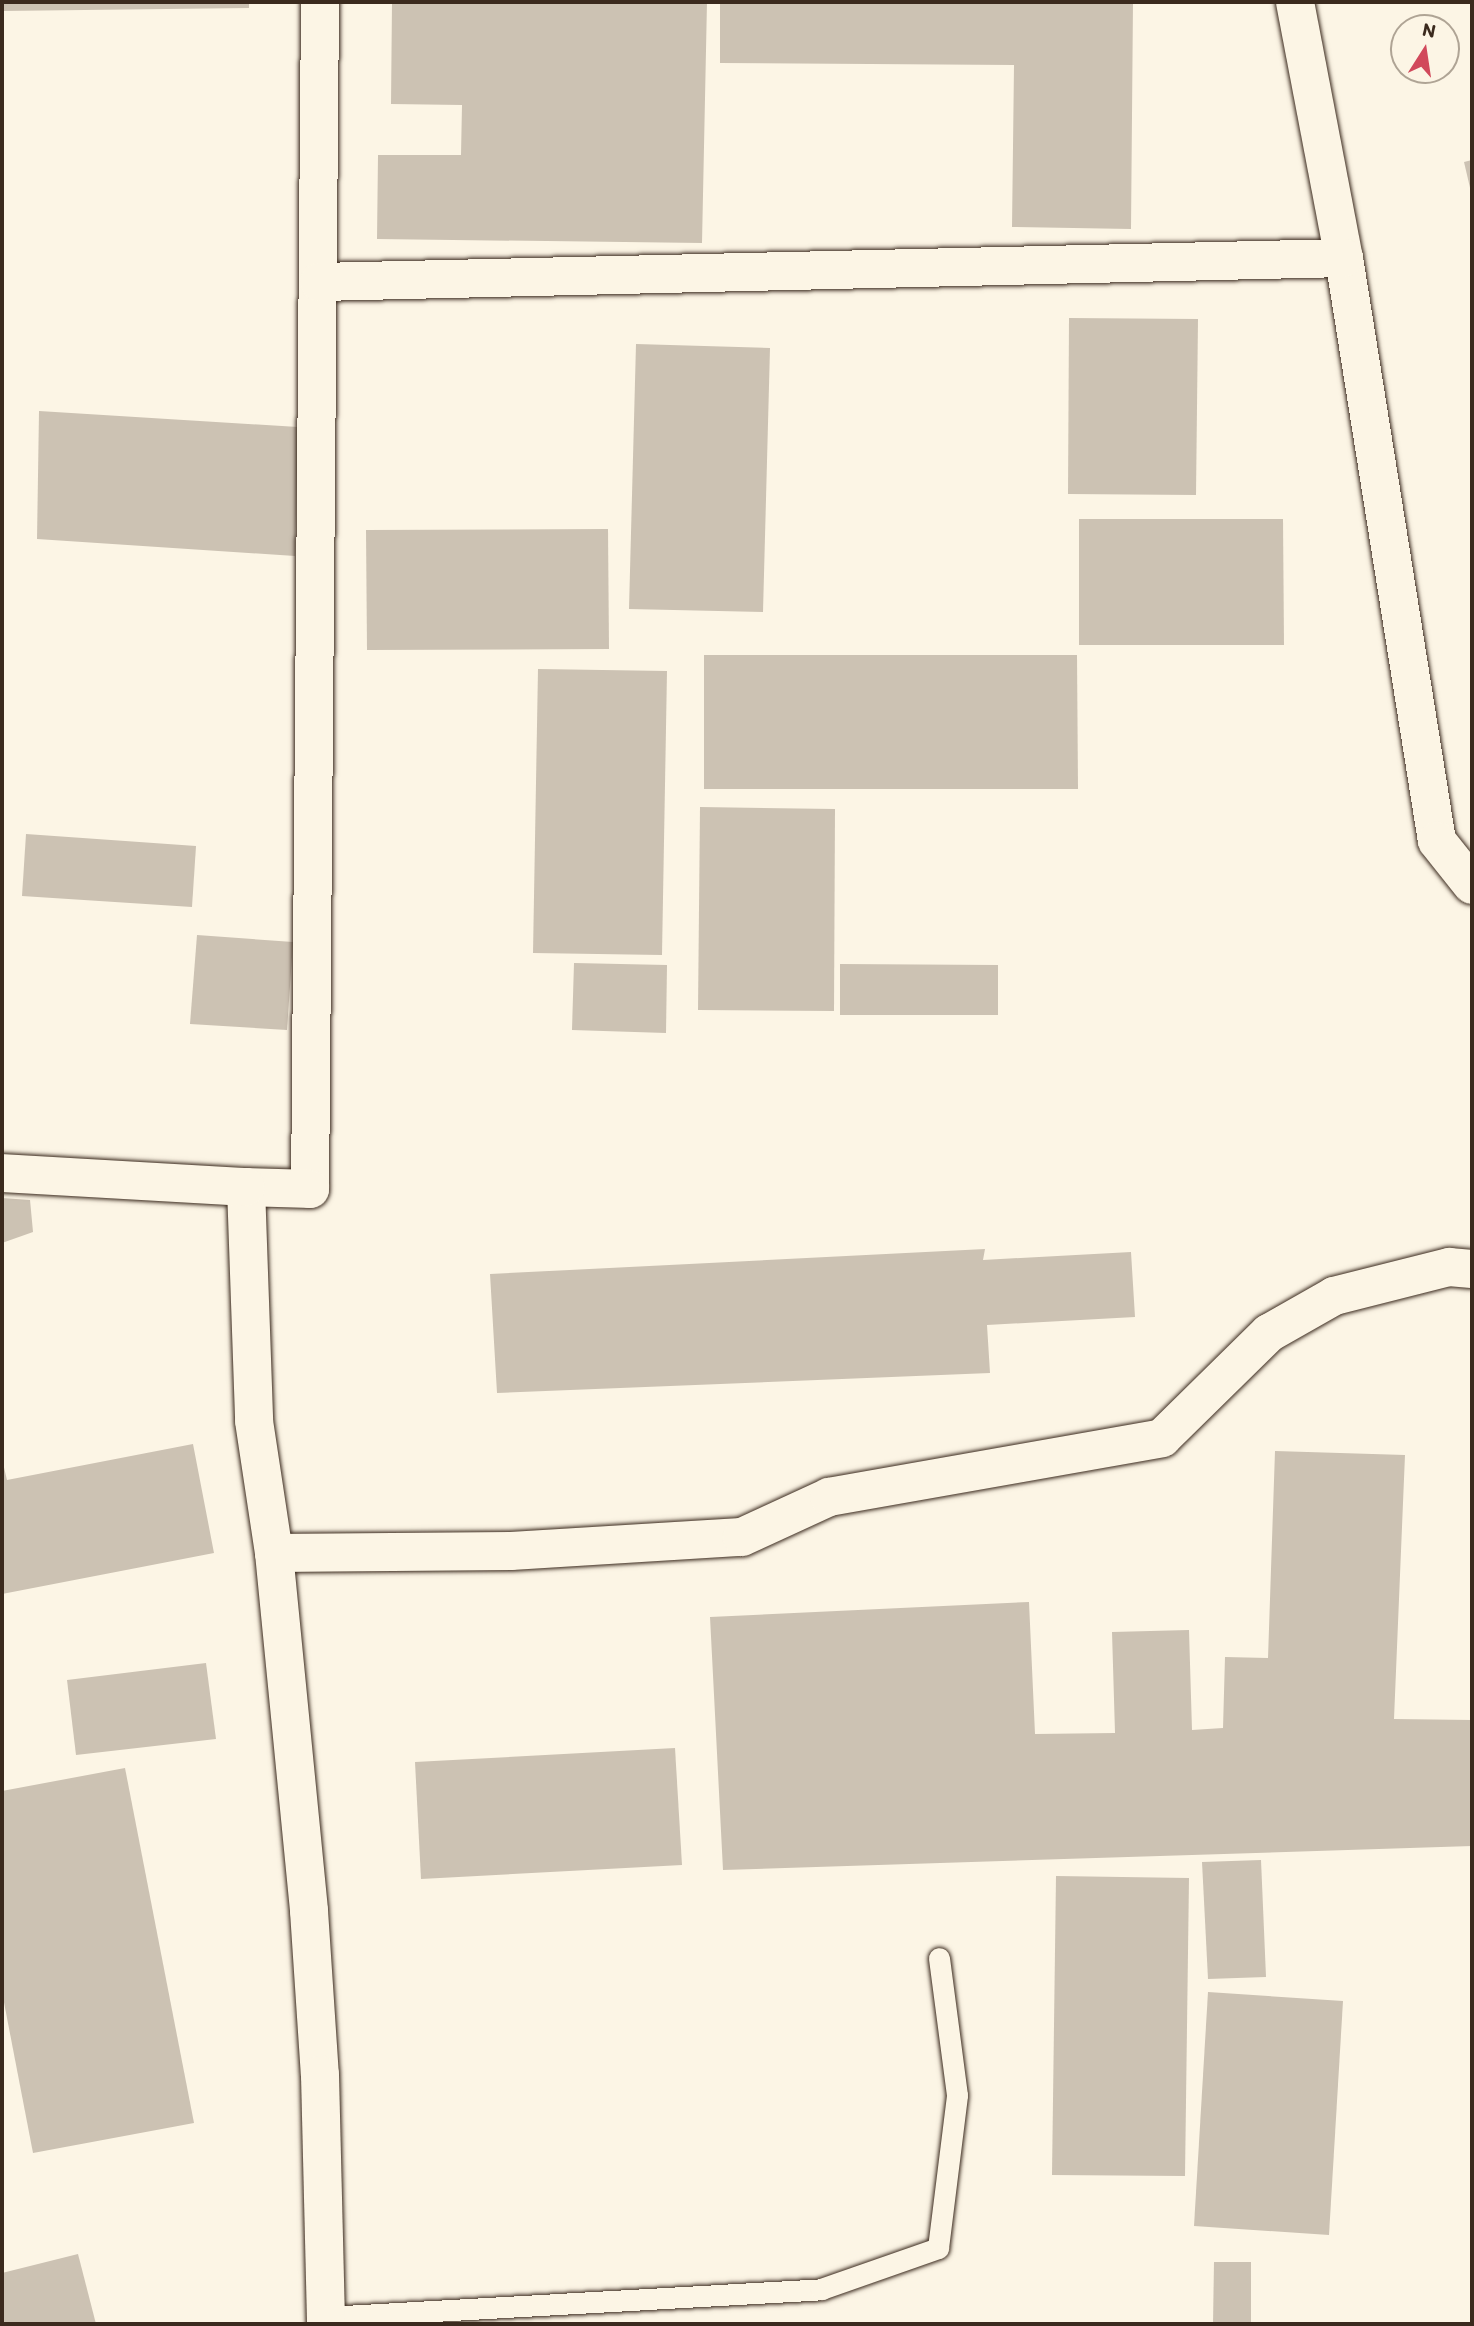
<!DOCTYPE html>
<html>
<head>
<meta charset="utf-8">
<style>
	body { margin:0 }
	#map { position:relative; width:1474px; height:2326px; overflow:hidden; background:#fcf5e5; font-family:Itim,sans-serif }
	div>[style] { position:absolute }
	[style*='--x'] { left:calc(var(--x)*1px); top:calc(var(--y)*1px); width:calc(var(--w)*1px); rotate:calc(var(--a)*1deg) }
	.building>* { inset:0; background:#ccc2b3 }
	.roads { filter:drop-shadow(0 0 2px #3b2a1e) drop-shadow(0 0 2px #3b2a1e) }
	.lane>* { height:21px; margin:-10.5px; padding:0 10.5px; transform-origin:10.5px; border-radius:10.5px; background:#fcf5e5 }
	.street>* { height:38px; margin:-19px; padding:0 19px; transform-origin:19px; border-radius:19px; background:#fcf5e5 }
	span { translate:-50% -50%; white-space:nowrap; text-align:center; line-height:1.15; -webkit-text-stroke:6px #fcf5e5; paint-order:stroke }
	.frame { position:absolute; inset:0; border:4px solid #3b2a1e; pointer-events:none }
	.north { position:absolute; left:1390px; top:14px; width:70px; height:70px; box-sizing:border-box; background:#fcf5e5; border:2px solid #afa495; border-radius:50%; rotate:12deg; font-size:19px; font-weight:700; line-height:28px; text-align:center; color:#3b2a1e }
	.north::after { content:''; display:block; margin:auto; width:24px; height:32px; background:#d1495b; clip-path:polygon(50% 0,100% 100%,50% 72%,0 100%) }
</style>
</head>
<body>
<div id="map">
	<div class="building">
		<div style="clip-path:polygon(2px 2px,249px 2px,249px 8px,2px 11px)"></div>
		<div style="clip-path:polygon(392px 2px,707px 2px,702px 243px,377px 239px,378px 155px,461px 155px,462px 105px,391px 104px)"></div>
		<div style="clip-path:polygon(720px 2px,1133px 2px,1131px 229px,1012px 227px,1014px 65px,720px 63px)"></div>
		<div style="clip-path:polygon(1472px 160px,1472px 191px,1471px 192px,1464px 162px)"></div>
		<div style="clip-path:polygon(1069px 318px,1198px 319px,1196px 495px,1068px 494px)"></div>
		<div style="clip-path:polygon(636px 344px,770px 348px,763px 612px,629px 609px)"></div>
		<div style="clip-path:polygon(39px 411px,298px 427px,295px 556px,37px 539px)"></div>
		<div style="clip-path:polygon(1079px 519px,1283px 519px,1284px 645px,1079px 645px)"></div>
		<div style="clip-path:polygon(608px 529px,609px 649px,367px 650px,366px 530px)"></div>
		<div style="clip-path:polygon(704px 655px,1077px 655px,1078px 789px,704px 789px)"></div>
		<div style="clip-path:polygon(538px 669px,667px 671px,662px 955px,533px 953px)"></div>
		<div style="clip-path:polygon(700px 807px,835px 809px,834px 1011px,698px 1010px)"></div>
		<div style="clip-path:polygon(26px 834px,196px 846px,192px 907px,22px 896px)"></div>
		<div style="clip-path:polygon(197px 935px,293px 942px,287px 1030px,190px 1024px)"></div>
		<div style="clip-path:polygon(574px 963px,667px 965px,666px 1033px,572px 1030px)"></div>
		<div style="clip-path:polygon(840px 964px,998px 965px,998px 1015px,840px 1015px)"></div>
		<div style="clip-path:polygon(2px 1198px,30px 1200px,33px 1232px,2px 1243px)"></div>
		<div style="clip-path:polygon(985px 1249px,983px 1260px,1131px 1252px,1135px 1317px,987px 1325px,990px 1373px,497px 1393px,490px 1274px)"></div>
		<div style="clip-path:polygon(193px 1444px,214px 1553px,2px 1594px,2px 1459px,7px 1480px)"></div>
		<div style="clip-path:polygon(1275px 1451px,1405px 1455px,1394px 1719px,1472px 1720px,1472px 1846px,723px 1870px,710px 1617px,1029px 1602px,1035px 1734px,1115px 1733px,1112px 1632px,1189px 1630px,1192px 1730px,1223px 1728px,1225px 1657px,1268px 1658px)"></div>
		<div style="clip-path:polygon(206px 1663px,216px 1739px,76px 1755px,67px 1680px)"></div>
		<div style="clip-path:polygon(675px 1748px,682px 1865px,421px 1879px,415px 1762px)"></div>
		<div style="clip-path:polygon(125px 1768px,194px 2123px,33px 2153px,2px 1992px,2px 1791px)"></div>
		<div style="clip-path:polygon(1261px 1860px,1266px 1977px,1208px 1979px,1202px 1862px)"></div>
		<div style="clip-path:polygon(1056px 1876px,1189px 1878px,1185px 2176px,1052px 2175px)"></div>
		<div style="clip-path:polygon(1208px 1992px,1343px 2001px,1329px 2235px,1194px 2226px)"></div>
		<div style="clip-path:polygon(78px 2254px,96px 2324px,2px 2324px,2px 2273px)"></div>
		<div style="clip-path:polygon(1214px 2262px,1251px 2262px,1251px 2324px,1213px 2324px)"></div>
	</div>
	<div class="roads">
		<div class="lane">
			<div style="--x:326;--y:2317;--w:496;--a:-3.2"></div>
			<div style="--x:821;--y:2289;--w:124;--a:-19.3"></div>
			<div style="--x:938;--y:2248;--w:154;--a:-82.9"></div>
			<div style="--x:957;--y:2095;--w:138;--a:-97.5"></div>
		</div>
		<div class="street">
			<div style="--x:320;--y:2;--w:1187;--a:90.48"></div>
			<div style="--x:310;--y:1189;--w:64;--a:-178.2"></div>
			<div style="--x:246;--y:1187;--w:234;--a:88"></div>
			<div style="--x:254;--y:1421;--w:134;--a:81.4"></div>
			<div style="--x:274;--y:1553;--w:360;--a:84.4"></div>
			<div style="--x:309;--y:1911;--w:164;--a:86.2"></div>
			<div style="--x:320;--y:2075;--w:249;--a:88.6"></div>
			<div style="--x:1295;--y:2;--w:261;--a:79.2"></div>
			<div style="--x:1344;--y:258;--w:590;--a:80.94"></div>
			<div style="--x:1437;--y:841;--w:56;--a:51.5"></div>
			<div style="--x:319;--y:282;--w:1025;--a:-1.34"></div>
			<div style="--x:2;--y:1173;--w:244;--a:3.3"></div>
			<div style="--x:274;--y:1553;--w:237;--a:-0.5"></div>
			<div style="--x:511;--y:1551;--w:231;--a:-3.5"></div>
			<div style="--x:742;--y:1537;--w:96;--a:-24.7"></div>
			<div style="--x:829;--y:1497;--w:338;--a:-10"></div>
			<div style="--x:1162;--y:1438;--w:150;--a:-44.5"></div>
			<div style="--x:1269;--y:1333;--w:75;--a:-29.6"></div>
			<div style="--x:1334;--y:1296;--w:119;--a:-14.2"></div>
			<div style="--x:1449;--y:1267;--w:23;--a:5"></div>
		</div>
	</div>
	<div class="frame"></div>
	<div class="north">N</div>
</div>
</body>
</html>
